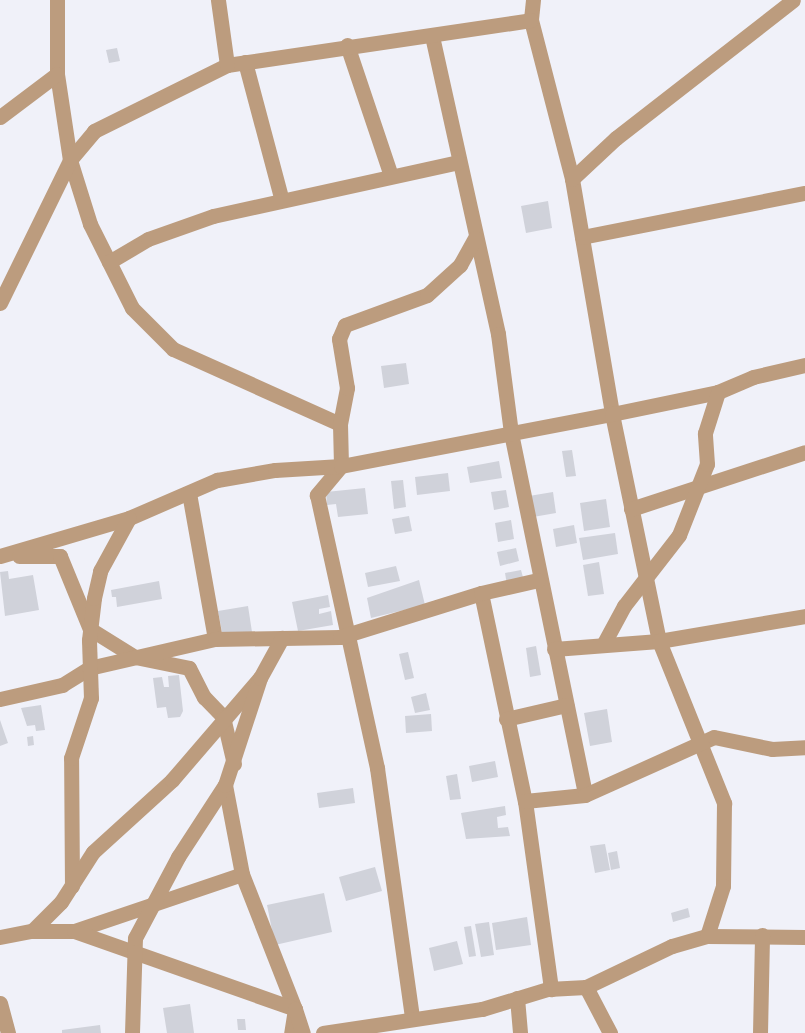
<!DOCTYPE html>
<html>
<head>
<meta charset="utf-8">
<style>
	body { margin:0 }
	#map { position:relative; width:805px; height:1033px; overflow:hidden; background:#f0f1f9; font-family:Spectral,serif }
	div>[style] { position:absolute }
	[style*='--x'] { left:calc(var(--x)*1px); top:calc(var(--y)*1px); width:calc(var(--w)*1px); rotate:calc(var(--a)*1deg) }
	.building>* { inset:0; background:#d0d2da }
	.minor>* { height:15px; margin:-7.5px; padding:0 7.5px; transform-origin:7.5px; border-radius:7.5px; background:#bc9c7e }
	span { translate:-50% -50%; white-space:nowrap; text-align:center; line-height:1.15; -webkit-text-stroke:4.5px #fff; paint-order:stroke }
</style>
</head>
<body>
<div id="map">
	<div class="building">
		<div style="clip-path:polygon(117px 48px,120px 61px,109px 63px,106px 50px)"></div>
		<div style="clip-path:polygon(548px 201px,552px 228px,526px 233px,521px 206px)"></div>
		<div style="clip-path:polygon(406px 363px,409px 384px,384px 388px,381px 366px)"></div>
		<div style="clip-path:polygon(572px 450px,576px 476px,566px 477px,562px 451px)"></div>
		<div style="clip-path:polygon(499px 461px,502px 478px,470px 483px,467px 467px)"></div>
		<div style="clip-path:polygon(448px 473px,450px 491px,417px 495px,415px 477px)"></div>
		<div style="clip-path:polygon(403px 480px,406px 507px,394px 509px,391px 481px)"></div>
		<div style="clip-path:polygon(365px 488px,368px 514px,338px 517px,336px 504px,327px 505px,326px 492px)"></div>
		<div style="clip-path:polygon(506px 490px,509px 507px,494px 510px,491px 492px)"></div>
		<div style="clip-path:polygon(553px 492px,556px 513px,533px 517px,529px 496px)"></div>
		<div style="clip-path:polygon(606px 499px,610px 527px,584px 531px,580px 503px)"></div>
		<div style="clip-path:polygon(409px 516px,412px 531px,395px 534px,392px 519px)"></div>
		<div style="clip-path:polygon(511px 520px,514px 539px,498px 542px,495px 523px)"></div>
		<div style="clip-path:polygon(574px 525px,577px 543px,556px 547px,553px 529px)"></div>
		<div style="clip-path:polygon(615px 533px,618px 554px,583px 560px,579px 538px)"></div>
		<div style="clip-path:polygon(516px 548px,519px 561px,500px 566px,497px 552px)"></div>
		<div style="clip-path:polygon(599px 562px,604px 594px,588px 596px,583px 565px)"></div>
		<div style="clip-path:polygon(396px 566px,400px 581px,368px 587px,365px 573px)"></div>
		<div style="clip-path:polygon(521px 570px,524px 581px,507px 585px,505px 573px)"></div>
		<div style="clip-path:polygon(8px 571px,9px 579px,33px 575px,39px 610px,5px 616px,0 572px)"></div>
		<div style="clip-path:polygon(419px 580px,425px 605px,371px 618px,367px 598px)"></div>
		<div style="clip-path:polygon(159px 581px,162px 599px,117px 607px,116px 597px,112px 597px,111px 590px)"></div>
		<div style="clip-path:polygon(328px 595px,330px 607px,319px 609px,319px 614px,331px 611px,333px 625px,298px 631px,292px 602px)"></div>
		<div style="clip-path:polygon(248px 606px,252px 632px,223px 637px,218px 611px)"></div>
		<div style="clip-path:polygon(536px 646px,541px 675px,530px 677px,526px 648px)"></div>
		<div style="clip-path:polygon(408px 652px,414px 678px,405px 680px,399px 654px)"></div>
		<div style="clip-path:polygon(179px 675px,183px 711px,180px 717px,168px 718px,166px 707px,157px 708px,153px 678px,162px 677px,164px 687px,169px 687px,168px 676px)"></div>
		<div style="clip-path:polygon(426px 693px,430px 710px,415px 713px,411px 697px)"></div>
		<div style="clip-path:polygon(41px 705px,45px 730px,36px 731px,35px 725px,27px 726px,21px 708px)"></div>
		<div style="clip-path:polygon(607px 709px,612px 742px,590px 746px,584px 713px)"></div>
		<div style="clip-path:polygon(431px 714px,432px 731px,406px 733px,405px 716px)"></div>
		<div style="clip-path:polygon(0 720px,8px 743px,0 746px)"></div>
		<div style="clip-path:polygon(33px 736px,34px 745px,28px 746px,27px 737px)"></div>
		<div style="clip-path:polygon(495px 761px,498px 777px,472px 782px,469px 766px)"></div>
		<div style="clip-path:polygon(457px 774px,461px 799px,450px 800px,446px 776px)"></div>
		<div style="clip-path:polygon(353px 788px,355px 803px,319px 808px,317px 793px)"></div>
		<div style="clip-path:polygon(505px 806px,506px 815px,497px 817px,498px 828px,508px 827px,510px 836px,466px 839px,461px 813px)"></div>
		<div style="clip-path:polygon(605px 844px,610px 870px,595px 873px,590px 846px)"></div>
		<div style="clip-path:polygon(617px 851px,620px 868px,611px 870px,608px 853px)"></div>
		<div style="clip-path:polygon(375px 867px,382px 891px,346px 901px,339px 877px)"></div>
		<div style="clip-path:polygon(324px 893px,332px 932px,275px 945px,267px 905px)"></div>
		<div style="clip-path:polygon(688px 908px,690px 917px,673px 922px,671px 913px)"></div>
		<div style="clip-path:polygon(527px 917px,531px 945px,496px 950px,492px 923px)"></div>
		<div style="clip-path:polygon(489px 922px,494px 955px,481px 957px,475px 924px)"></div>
		<div style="clip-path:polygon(471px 926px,476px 956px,469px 957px,464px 927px)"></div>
		<div style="clip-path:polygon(457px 941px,463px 964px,434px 971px,429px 948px)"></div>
		<div style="clip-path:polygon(190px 1004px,194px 1033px,167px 1033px,163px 1008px)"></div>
		<div style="clip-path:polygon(237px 1019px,245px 1019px,246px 1030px,238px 1030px)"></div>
		<div style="clip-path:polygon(100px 1025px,101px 1033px,62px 1033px,62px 1030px)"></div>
	</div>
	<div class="minor">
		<div style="--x:57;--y:0;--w:74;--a:90"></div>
		<div style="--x:57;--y:74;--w:87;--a:81.4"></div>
		<div style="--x:70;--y:160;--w:67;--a:72.6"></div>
		<div style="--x:90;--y:224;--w:94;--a:63.4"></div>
		<div style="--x:132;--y:308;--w:58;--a:45"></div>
		<div style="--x:173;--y:349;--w:183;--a:24.2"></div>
		<div style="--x:340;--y:424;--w:42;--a:88.6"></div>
		<div style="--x:341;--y:466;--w:38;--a:130"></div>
		<div style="--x:317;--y:495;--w:280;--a:77.6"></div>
		<div style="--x:377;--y:768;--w:252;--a:82"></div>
		<div style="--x:533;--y:0;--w:20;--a:96"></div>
		<div style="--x:531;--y:20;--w:164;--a:75.5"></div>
		<div style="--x:572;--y:179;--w:238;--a:80.3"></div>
		<div style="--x:612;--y:414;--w:232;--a:78.3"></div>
		<div style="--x:659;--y:641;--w:175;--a:68.1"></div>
		<div style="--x:724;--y:803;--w:83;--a:90.7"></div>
		<div style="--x:723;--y:886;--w:52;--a:107.7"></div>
		<div style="--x:432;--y:36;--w:305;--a:77.5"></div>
		<div style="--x:498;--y:334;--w:100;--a:82.5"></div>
		<div style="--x:511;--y:433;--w:369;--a:78.4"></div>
		<div style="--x:347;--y:45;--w:138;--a:71.4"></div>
		<div style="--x:245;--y:62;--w:140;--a:75.1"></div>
		<div style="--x:227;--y:65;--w:307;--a:-8.4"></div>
		<div style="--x:0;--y:117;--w:71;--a:-37"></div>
		<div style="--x:572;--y:179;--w:60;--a:-43"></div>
		<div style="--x:616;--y:138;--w:224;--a:-37.9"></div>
		<div style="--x:582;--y:237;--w:227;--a:-11.2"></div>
		<div style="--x:109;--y:262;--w:45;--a:-30.5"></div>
		<div style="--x:148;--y:239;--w:69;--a:-19.5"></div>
		<div style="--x:213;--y:216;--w:251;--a:-12.4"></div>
		<div style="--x:0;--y:303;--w:159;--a:-63.9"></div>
		<div style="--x:70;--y:160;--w:38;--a:-50"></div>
		<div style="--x:94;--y:131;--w:148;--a:-26.4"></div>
		<div style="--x:227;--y:65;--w:66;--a:-97.9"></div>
		<div style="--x:340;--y:424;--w:37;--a:-79"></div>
		<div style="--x:347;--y:388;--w:50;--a:-99.3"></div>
		<div style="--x:339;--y:339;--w:15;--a:-67"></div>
		<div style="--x:345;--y:325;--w:87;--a:-20.1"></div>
		<div style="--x:427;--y:295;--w:45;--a:-42.3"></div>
		<div style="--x:460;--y:265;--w:31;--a:-61"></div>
		<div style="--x:189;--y:493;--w:148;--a:79.9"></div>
		<div style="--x:631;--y:509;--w:183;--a:-18.1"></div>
		<div style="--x:0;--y:556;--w:134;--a:-16.4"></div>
		<div style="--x:129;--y:518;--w:96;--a:-23.4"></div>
		<div style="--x:217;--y:480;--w:59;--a:-9.8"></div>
		<div style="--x:275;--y:470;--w:66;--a:-3.5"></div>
		<div style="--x:341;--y:466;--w:276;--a:-10.9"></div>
		<div style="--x:612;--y:414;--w:108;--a:-11.7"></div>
		<div style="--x:718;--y:392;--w:38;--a:-23"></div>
		<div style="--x:753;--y:377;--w:53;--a:-13"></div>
		<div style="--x:19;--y:556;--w:41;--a:0"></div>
		<div style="--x:60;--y:556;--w:79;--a:67.7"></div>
		<div style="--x:90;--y:629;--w:53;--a:31.9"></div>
		<div style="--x:135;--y:657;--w:55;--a:11.5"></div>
		<div style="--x:189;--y:668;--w:33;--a:63"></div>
		<div style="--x:204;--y:697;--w:28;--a:46"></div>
		<div style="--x:223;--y:717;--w:48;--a:76.8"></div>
		<div style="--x:481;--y:593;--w:213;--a:78.1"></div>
		<div style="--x:525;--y:801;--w:190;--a:82.1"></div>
		<div style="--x:604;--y:643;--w:42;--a:-61.6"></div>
		<div style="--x:624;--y:606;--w:90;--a:-52.2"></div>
		<div style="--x:679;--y:535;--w:76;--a:-68.5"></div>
		<div style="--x:707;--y:464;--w:31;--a:-94"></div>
		<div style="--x:705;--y:433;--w:43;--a:-72.4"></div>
		<div style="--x:554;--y:649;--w:105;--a:-4.4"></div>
		<div style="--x:659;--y:641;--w:148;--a:-9.7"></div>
		<div style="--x:0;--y:699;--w:64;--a:-12.7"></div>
		<div style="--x:62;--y:685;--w:32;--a:-32"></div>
		<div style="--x:89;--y:668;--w:129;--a:-13"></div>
		<div style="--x:215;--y:639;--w:125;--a:-0.9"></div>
		<div style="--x:340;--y:637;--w:148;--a:-17.3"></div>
		<div style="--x:481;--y:593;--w:58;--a:-12.8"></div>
		<div style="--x:506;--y:719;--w:62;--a:-13.1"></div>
		<div style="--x:225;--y:785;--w:91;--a:79.2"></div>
		<div style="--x:242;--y:874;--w:145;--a:68.6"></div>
		<div style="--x:295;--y:1009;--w:24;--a:99"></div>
		<div style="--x:525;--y:801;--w:60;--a:-5.7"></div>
		<div style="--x:585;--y:795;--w:141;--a:-24.2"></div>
		<div style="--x:714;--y:737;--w:59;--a:11.7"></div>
		<div style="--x:772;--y:749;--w:33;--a:-3"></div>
		<div style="--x:72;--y:886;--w:128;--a:-90.4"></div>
		<div style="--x:71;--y:758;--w:63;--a:-71.6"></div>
		<div style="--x:91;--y:698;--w:58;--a:-92"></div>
		<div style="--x:89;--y:640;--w:42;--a:-83.2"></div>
		<div style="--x:94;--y:598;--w:28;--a:-77"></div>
		<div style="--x:100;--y:571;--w:60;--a:-61.3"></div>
		<div style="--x:32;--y:931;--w:41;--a:-45"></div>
		<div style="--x:61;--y:902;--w:59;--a:-57.4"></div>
		<div style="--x:93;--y:852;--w:107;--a:-42.3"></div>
		<div style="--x:172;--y:780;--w:133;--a:-49.3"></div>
		<div style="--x:74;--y:931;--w:177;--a:-18.7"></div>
		<div style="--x:0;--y:937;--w:33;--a:-11"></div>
		<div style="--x:32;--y:931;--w:42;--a:0"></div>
		<div style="--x:74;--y:931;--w:234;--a:19.4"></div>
		<div style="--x:295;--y:1009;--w:25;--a:72"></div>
		<div style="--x:586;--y:987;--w:52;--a:62.4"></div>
		<div style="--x:517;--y:998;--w:35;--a:85"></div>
		<div style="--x:0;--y:1003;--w:31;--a:75"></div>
		<div style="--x:132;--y:1033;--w:95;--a:-88.2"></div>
		<div style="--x:135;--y:938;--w:92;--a:-62"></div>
		<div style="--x:178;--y:857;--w:86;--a:-56.9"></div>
		<div style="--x:225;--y:785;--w:113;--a:-71.9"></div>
		<div style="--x:260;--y:678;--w:46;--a:-61.2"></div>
		<div style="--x:323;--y:1033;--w:161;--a:-8.6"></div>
		<div style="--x:482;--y:1009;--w:69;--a:-16.9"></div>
		<div style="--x:548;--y:989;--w:38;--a:-3"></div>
		<div style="--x:586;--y:987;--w:95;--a:-25.5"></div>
		<div style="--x:672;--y:946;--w:36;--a:-16"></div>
		<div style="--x:707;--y:936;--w:98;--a:0.6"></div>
		<div style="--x:760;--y:1033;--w:98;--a:-88.8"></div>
	</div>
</div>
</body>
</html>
